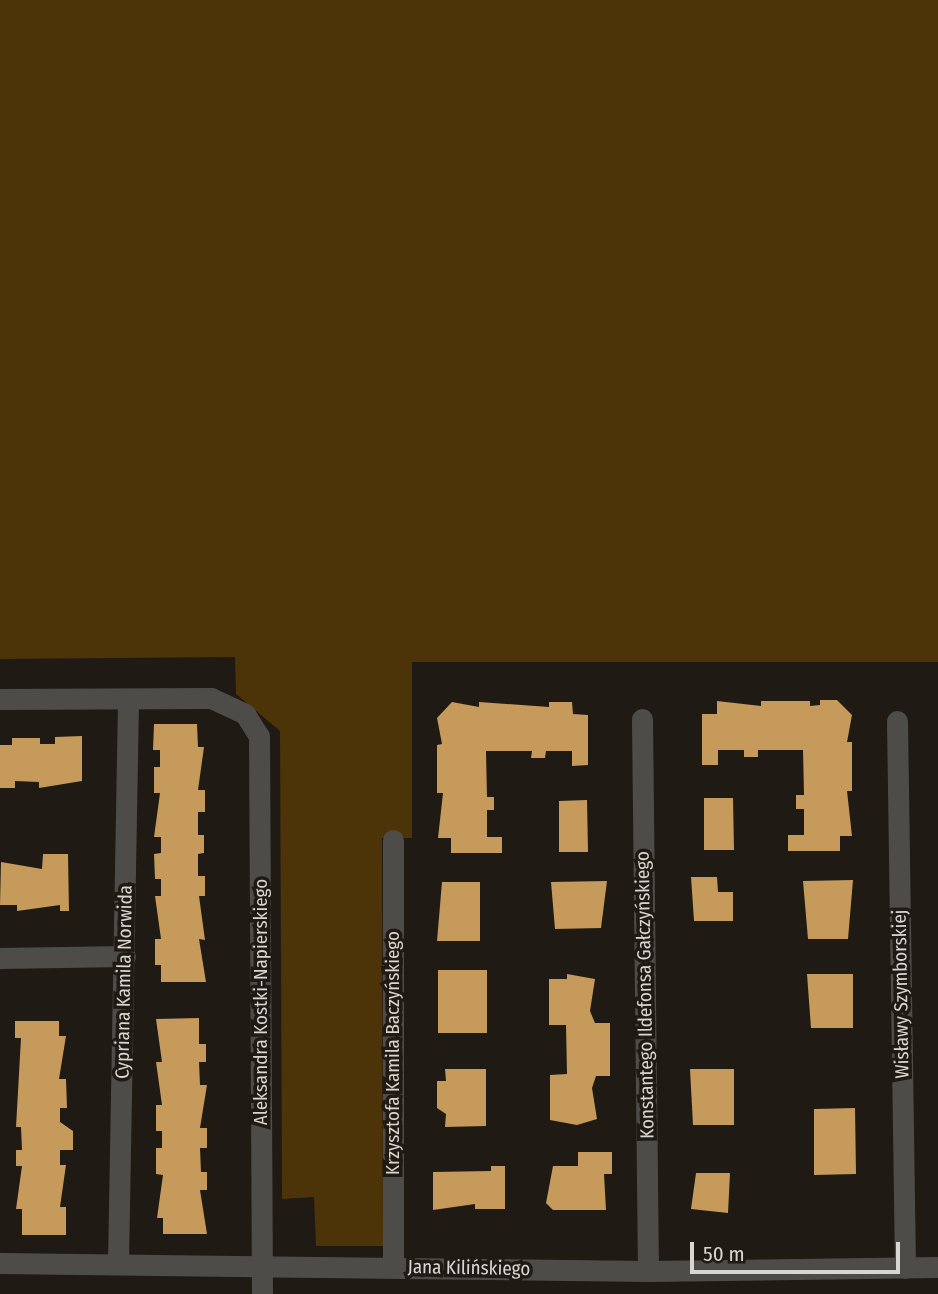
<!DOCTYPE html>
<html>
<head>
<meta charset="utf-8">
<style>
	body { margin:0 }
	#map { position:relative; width:938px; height:1294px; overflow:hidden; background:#1f1a14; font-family:"Fira Sans Condensed",sans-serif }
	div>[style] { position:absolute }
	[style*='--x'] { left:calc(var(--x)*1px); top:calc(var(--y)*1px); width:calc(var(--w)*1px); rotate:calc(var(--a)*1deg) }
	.green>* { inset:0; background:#4c3308 }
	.building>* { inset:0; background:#c69a5a }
	.street>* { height:21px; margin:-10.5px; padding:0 10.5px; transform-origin:10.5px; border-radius:10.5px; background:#4e4c49 }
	span { translate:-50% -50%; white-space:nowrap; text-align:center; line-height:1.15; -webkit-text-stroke:7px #1f1a14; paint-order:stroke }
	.street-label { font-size:19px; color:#d9d6d2 }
	.scale { position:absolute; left:690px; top:1242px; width:210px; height:32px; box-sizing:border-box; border:4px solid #d9d6d2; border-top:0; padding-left:9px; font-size:21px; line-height:24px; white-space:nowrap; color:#d9d6d2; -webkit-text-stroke:5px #1f1a14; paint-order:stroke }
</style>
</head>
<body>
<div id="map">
	<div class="green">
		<div style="clip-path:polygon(0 0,938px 0,938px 662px,412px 662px,412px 838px,382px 838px,383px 1246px,316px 1246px,314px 1197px,282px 1199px,280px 731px,236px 694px,235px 657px,0 659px)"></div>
	</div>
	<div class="building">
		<div style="clip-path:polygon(820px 700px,837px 700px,852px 715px,847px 742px,852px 742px,852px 791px,847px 791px,852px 836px,840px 836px,840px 851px,788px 851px,788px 835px,804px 835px,804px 809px,796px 809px,796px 795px,804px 795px,803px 750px,758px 750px,758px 757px,744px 757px,744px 750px,718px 750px,718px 765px,702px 765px,702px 714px,717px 714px,717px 701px,761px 706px,761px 701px,810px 701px,810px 706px,820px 705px)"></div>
		<div style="clip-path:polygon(452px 702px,479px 707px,479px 702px,549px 707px,549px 702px,572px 702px,573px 714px,588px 715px,588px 765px,572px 766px,572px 751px,546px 751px,545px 758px,531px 758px,532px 751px,486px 751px,487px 797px,494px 797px,494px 810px,487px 810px,487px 837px,502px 837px,502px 853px,451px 853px,451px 838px,438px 838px,443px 793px,437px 793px,437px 745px,442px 744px,437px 718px)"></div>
		<div style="clip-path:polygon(154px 724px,197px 724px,198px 747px,204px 747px,198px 790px,205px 790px,205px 812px,198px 812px,198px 835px,204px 835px,204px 853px,198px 854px,198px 876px,205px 876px,205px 896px,199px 896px,205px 940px,199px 939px,206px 982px,161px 982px,161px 965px,155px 965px,155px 939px,161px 939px,155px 896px,161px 896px,161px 879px,155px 879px,154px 854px,161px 853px,161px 837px,154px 837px,160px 793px,154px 793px,154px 767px,160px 767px,160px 750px,153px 750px)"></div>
		<div style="clip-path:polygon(82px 736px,82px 781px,39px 788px,39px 782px,15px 781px,15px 788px,0 788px,0 745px,12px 745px,12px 738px,40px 738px,40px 744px,55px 744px,55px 737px)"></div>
		<div style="clip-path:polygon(704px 798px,733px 798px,734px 850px,704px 850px)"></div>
		<div style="clip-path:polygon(587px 800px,588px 852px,559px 852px,559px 801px)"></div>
		<div style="clip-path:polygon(43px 854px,68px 854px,69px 911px,60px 911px,60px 905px,17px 911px,17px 905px,0 905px,1px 862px,42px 869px)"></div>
		<div style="clip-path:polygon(691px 877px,717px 877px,718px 892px,733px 892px,733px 921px,694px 921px)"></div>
		<div style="clip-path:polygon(853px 880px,848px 939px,808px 939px,803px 881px)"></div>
		<div style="clip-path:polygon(607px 881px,601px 928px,555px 929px,551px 882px)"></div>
		<div style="clip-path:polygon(442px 882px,480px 882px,480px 941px,437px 941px)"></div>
		<div style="clip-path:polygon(438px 970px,487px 970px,487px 1033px,438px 1033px)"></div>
		<div style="clip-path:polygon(567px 974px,595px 979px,590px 1011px,595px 1023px,610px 1023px,610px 1076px,596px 1076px,592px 1088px,597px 1119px,577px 1125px,550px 1120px,550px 1075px,567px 1074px,566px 1025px,549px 1025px,549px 979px,567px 979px)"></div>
		<div style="clip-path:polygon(807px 974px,853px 974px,853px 1028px,811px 1028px)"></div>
		<div style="clip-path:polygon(199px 1018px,199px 1044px,206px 1044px,206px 1062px,199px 1062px,200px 1085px,207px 1085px,200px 1128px,207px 1128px,207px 1148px,200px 1148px,201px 1172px,207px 1172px,207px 1190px,200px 1190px,207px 1234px,163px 1234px,163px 1218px,157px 1218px,163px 1175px,156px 1174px,156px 1148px,162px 1148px,162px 1131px,156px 1131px,156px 1105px,162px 1105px,156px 1062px,162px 1062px,156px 1019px)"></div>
		<div style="clip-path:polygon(15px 1021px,59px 1021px,59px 1036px,66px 1036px,59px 1079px,66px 1079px,67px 1108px,60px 1108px,60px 1122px,73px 1131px,73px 1150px,60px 1150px,60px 1165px,66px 1165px,60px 1207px,66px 1207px,66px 1235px,22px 1235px,22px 1209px,16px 1209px,22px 1166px,16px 1166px,16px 1150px,22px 1150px,21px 1127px,16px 1127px,21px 1038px,15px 1038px)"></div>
		<div style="clip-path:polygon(445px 1069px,486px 1069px,486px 1126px,445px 1127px,446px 1114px,437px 1108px,437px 1081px,446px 1081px)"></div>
		<div style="clip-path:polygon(690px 1069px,734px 1069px,734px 1125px,693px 1125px)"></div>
		<div style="clip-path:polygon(855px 1108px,856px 1174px,814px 1175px,814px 1109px)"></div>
		<div style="clip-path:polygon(578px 1152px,612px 1152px,612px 1174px,604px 1174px,606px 1210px,553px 1210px,546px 1203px,553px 1166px,578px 1166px)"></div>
		<div style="clip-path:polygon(491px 1166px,505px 1166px,505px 1209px,475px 1209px,475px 1204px,433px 1210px,433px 1172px,491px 1171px)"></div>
		<div style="clip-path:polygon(696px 1173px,730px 1173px,728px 1213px,691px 1209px)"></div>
	</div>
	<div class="street">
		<div style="--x:0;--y:699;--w:211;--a:-0.3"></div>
		<div style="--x:211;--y:698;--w:38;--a:25"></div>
		<div style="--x:245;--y:714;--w:26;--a:58"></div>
		<div style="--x:259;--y:736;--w:558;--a:89.69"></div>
		<div style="--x:642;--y:719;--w:552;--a:89.38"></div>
		<div style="--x:897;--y:721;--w:547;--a:89.16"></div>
		<div style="--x:0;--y:958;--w:125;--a:-0.9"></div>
		<div style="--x:0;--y:1263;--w:648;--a:0.71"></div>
		<div style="--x:648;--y:1271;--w:290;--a:-0.8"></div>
		<div style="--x:118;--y:1263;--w:562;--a:-88.98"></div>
		<div style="--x:393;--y:1267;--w:427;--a:-90"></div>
	</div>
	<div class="street-label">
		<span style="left:124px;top:982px;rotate:-89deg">Cypriana Kamila Norwida</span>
		<span style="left:901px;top:994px;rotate:-91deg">Wisławy Szymborskiej</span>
		<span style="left:645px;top:995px;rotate:-91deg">Konstantego Ildefonsa Gałczyńskiego</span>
		<span style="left:261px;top:1002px;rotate:-90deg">Aleksandra Kostki-Napierskiego</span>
		<span style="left:393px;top:1053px;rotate:-90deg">Krzysztofa Kamila Baczyńskiego</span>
		<span style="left:469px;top:1268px;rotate:1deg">Jana Kilińskiego</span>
	</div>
	<div class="scale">50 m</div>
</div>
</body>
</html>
